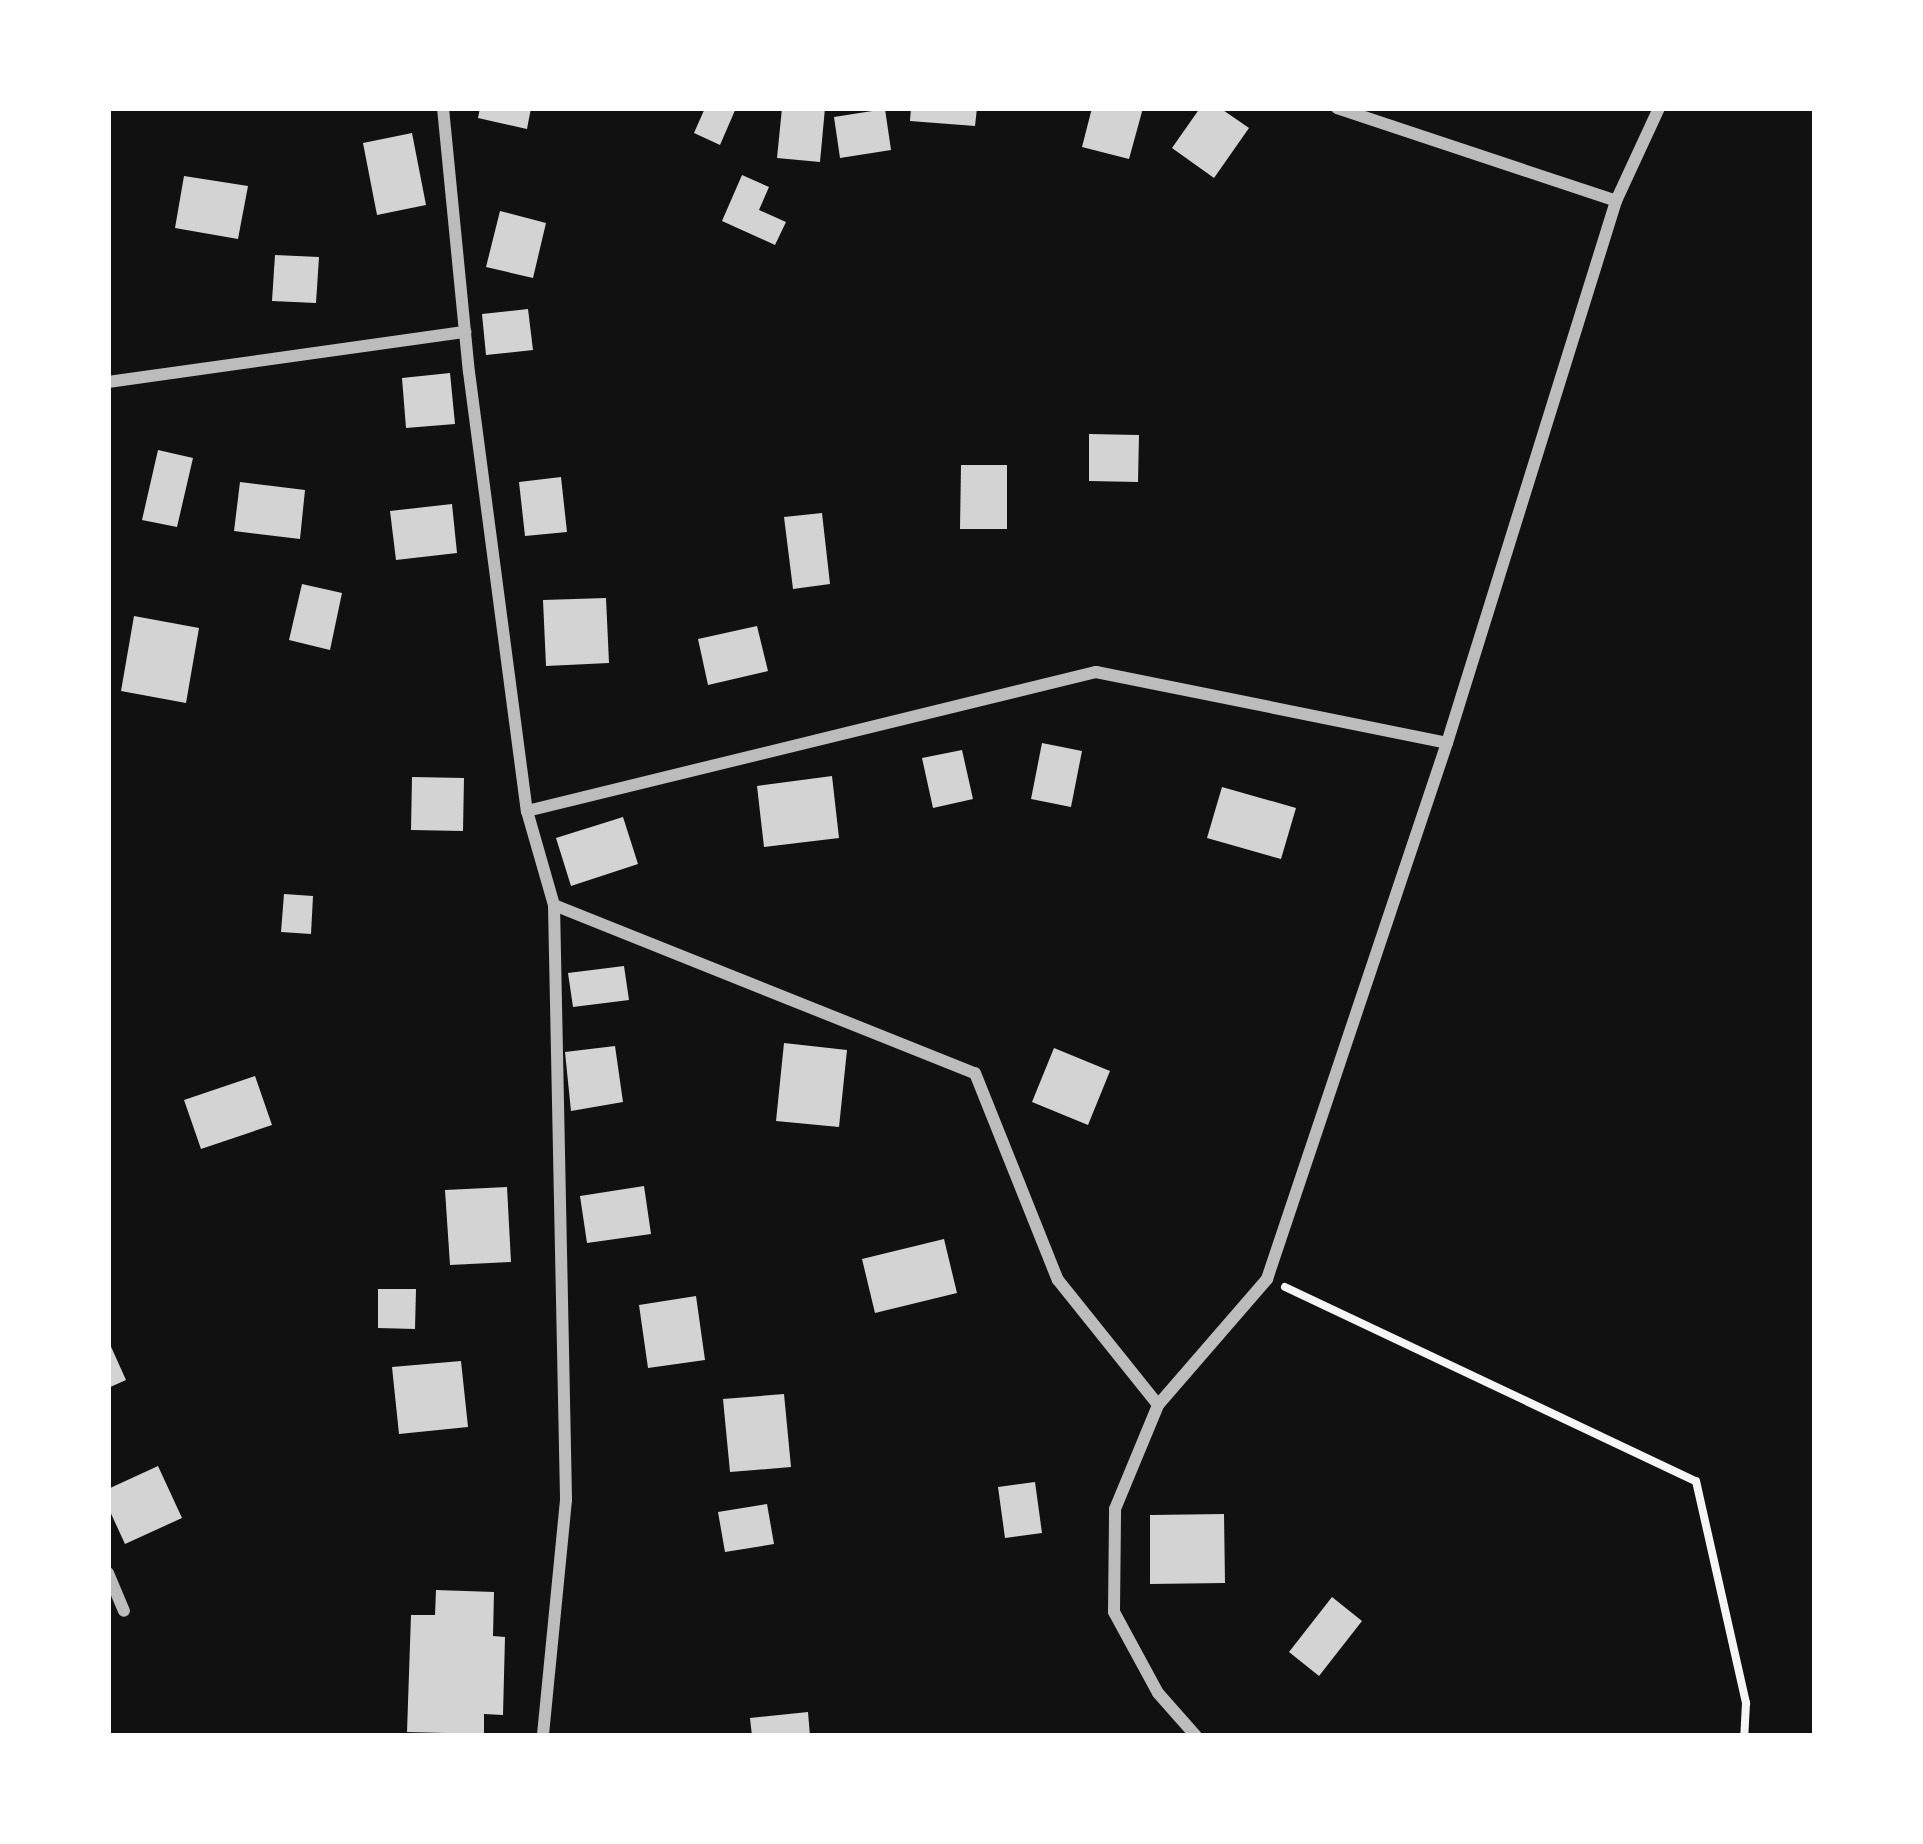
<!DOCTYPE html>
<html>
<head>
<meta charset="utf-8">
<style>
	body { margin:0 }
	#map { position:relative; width:1923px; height:1844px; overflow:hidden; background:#111; font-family:"PT Sans Narrow",sans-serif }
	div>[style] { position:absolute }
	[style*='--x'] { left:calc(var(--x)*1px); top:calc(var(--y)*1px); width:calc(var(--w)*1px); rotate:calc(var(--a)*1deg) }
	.building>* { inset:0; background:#d3d3d3 }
	.path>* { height:8px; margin:-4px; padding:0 4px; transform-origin:4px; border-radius:4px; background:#f5f5f5 }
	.minor>* { height:12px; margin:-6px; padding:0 6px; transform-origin:6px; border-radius:6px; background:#bcbcbc }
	span { translate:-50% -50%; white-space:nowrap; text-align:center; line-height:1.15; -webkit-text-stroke:9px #fff; paint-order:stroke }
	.frame { position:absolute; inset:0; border:111px solid #fff; pointer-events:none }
</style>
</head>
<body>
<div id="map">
	<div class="building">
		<div style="clip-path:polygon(480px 108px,531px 108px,527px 129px,478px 118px)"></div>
		<div style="clip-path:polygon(705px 108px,736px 108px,720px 145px,694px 133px)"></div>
		<div style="clip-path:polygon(782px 108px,825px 108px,820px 162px,777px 158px)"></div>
		<div style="clip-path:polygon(911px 108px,977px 108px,975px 126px,910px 121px)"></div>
		<div style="clip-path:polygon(1092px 108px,1143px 108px,1129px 159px,1082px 147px)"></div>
		<div style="clip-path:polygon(1200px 108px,1220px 108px,1249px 128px,1214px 178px,1172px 148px)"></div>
		<div style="clip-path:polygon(885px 109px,891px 150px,840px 158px,834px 117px)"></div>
		<div style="clip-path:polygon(412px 133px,426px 205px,377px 215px,363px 143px)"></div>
		<div style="clip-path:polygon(742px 175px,769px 187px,759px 210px,786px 222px,775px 245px,722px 221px)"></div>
		<div style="clip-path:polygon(184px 176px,248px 186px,238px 239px,175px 228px)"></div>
		<div style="clip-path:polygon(500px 211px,546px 223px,533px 278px,486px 267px)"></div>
		<div style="clip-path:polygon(275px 255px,319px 257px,316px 303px,272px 301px)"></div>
		<div style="clip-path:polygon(528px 309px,533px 350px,486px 355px,482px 314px)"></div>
		<div style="clip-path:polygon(450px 373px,455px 424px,406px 428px,402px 378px)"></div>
		<div style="clip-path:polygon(1089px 434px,1139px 435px,1138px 482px,1089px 481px)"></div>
		<div style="clip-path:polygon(158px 450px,193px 458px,177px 527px,142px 520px)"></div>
		<div style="clip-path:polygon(961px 465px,1007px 465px,1007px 529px,960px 529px)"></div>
		<div style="clip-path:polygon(561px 477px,567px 532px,525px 536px,519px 482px)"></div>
		<div style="clip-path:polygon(240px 482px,305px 490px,300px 539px,234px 531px)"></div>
		<div style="clip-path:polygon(452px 504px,457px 553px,396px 560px,390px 511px)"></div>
		<div style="clip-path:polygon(822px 513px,830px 584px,793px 589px,784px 517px)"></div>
		<div style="clip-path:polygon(302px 584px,342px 593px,330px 650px,289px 640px)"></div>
		<div style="clip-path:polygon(606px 598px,609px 663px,546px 666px,543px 600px)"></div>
		<div style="clip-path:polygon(134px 616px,199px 628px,186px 703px,121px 691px)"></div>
		<div style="clip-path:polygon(757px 626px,768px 671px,708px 685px,698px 639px)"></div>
		<div style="clip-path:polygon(1042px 743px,1082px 751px,1071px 807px,1031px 799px)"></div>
		<div style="clip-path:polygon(962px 750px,973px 799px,933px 808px,922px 758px)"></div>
		<div style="clip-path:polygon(832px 776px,839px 838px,764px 847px,757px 786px)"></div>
		<div style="clip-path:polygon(412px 777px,464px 778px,463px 831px,411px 830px)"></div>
		<div style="clip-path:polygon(1222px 787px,1296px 808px,1281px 859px,1207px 838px)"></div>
		<div style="clip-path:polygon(623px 817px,638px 864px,571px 886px,556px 838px)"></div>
		<div style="clip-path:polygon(284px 894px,313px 896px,311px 934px,281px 932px)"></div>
		<div style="clip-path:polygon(624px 966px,629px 1000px,573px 1007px,568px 973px)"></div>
		<div style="clip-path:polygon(784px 1043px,847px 1050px,839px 1127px,776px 1121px)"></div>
		<div style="clip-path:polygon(615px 1046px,623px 1102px,571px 1111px,565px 1052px)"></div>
		<div style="clip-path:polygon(1054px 1048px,1110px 1071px,1088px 1125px,1032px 1102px)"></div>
		<div style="clip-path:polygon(255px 1076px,272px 1125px,201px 1149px,184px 1100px)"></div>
		<div style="clip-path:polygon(644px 1186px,651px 1234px,587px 1243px,580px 1196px)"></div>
		<div style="clip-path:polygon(507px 1187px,511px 1262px,450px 1265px,445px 1190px)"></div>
		<div style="clip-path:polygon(944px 1239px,957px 1293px,875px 1313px,862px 1259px)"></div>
		<div style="clip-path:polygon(378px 1289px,416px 1289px,415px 1329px,378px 1328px)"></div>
		<div style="clip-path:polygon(696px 1296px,705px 1360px,648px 1368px,639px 1305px)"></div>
		<div style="clip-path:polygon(108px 1340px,126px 1380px,108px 1388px)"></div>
		<div style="clip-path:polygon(461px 1361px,468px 1427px,399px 1434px,392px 1367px)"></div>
		<div style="clip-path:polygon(784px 1394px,791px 1467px,730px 1472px,723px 1399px)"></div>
		<div style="clip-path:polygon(158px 1466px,182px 1518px,125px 1544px,108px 1507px,108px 1489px)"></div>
		<div style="clip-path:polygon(1035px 1482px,1042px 1533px,1005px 1538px,998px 1487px)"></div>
		<div style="clip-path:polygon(767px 1504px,774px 1544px,725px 1552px,718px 1512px)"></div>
		<div style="clip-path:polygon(1224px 1514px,1225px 1583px,1150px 1584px,1150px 1515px)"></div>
		<div style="clip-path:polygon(436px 1590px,494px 1592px,493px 1636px,505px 1637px,503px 1715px,484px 1714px,484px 1734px,407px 1732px,411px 1615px,435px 1615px)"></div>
		<div style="clip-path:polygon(1332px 1597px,1362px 1621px,1319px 1676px,1289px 1652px)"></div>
		<div style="clip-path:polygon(808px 1712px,810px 1736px,752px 1736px,750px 1718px)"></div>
	</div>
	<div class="path">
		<div style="--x:1285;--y:1287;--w:454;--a:25.3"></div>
		<div style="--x:1696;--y:1481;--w:228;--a:77.3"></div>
		<div style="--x:1746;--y:1703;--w:33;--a:93"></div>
	</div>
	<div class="minor">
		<div style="--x:443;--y:108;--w:265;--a:84.4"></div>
		<div style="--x:469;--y:372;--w:443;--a:82.5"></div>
		<div style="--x:527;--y:811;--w:98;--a:74"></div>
		<div style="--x:554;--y:905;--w:595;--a:88.84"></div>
		<div style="--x:566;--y:1500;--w:237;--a:95.6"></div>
		<div style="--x:1337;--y:108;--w:294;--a:18.4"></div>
		<div style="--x:108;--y:382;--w:361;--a:-8"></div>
		<div style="--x:527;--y:811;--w:586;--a:-13.73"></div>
		<div style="--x:1096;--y:672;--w:358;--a:11.4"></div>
		<div style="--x:554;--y:905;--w:453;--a:21.8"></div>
		<div style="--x:975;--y:1073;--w:223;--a:68.2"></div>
		<div style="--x:1058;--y:1280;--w:160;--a:51.3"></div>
		<div style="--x:108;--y:1573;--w:41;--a:67.2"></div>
		<div style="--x:1196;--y:1736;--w:57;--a:-131.5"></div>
		<div style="--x:1158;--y:1693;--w:92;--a:-118.5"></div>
		<div style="--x:1114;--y:1612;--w:103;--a:-89.4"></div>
		<div style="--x:1115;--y:1509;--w:113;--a:-67.5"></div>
		<div style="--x:1158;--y:1405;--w:167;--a:-49.1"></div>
		<div style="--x:1267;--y:1279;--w:565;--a:-71.44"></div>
		<div style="--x:1447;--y:743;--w:568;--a:-72.68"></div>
		<div style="--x:1616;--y:201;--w:102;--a:-65.2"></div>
	</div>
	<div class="frame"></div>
</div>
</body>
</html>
